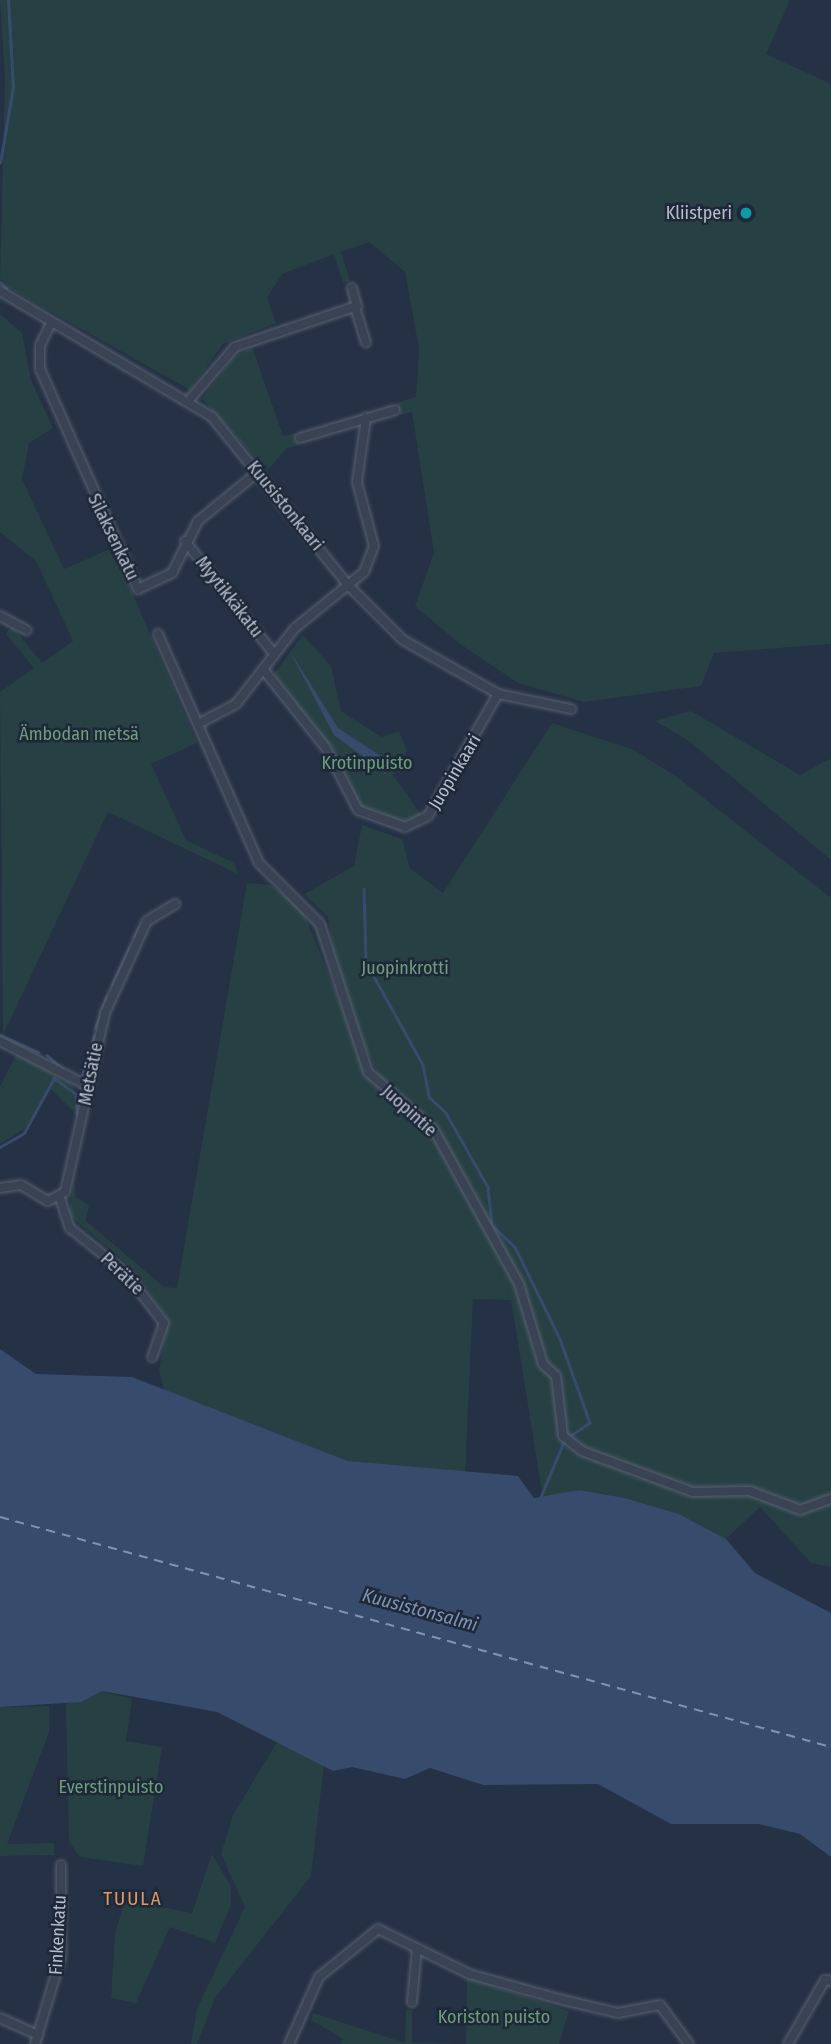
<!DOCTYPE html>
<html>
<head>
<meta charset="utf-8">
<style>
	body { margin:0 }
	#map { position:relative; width:831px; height:2044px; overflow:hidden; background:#253144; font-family:"Fira Sans Condensed",sans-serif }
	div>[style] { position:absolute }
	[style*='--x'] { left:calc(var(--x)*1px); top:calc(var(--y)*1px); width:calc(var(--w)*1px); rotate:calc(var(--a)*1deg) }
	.green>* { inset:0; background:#274044 }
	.water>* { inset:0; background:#374b6c }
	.stream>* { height:2.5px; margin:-1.25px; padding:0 1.25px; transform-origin:1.25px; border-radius:1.25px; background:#374b6c }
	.ferry>* { height:2px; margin-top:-1px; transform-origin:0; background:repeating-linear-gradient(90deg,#7c93b6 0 9px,transparent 0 16px) }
	.roads { filter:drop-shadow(0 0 2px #576170) drop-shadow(0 0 2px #576170) }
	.minor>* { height:8px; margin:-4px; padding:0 4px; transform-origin:4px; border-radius:4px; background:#394353 }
	.dots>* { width:19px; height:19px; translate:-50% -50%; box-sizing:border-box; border:4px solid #1e2838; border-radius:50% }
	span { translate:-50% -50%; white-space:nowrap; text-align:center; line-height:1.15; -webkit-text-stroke:5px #1e2838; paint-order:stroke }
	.poi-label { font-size:18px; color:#b6becd }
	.right { translate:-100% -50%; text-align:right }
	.street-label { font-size:18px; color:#b6becd }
	.park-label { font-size:18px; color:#6c9f7a }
	.water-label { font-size:19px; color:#7c93b6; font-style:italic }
	.neighbourhood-label { font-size:19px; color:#dd9b61; letter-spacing:2px }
</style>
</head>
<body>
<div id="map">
	<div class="green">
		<div style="clip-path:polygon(0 0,790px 0,766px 54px,831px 84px,831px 644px,714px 653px,701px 686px,584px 702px,518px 683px,460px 644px,415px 606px,434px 553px,412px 412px,400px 415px,396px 403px,416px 397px,419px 349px,405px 272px,369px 242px,341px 252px,350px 281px,343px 283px,334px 254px,282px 274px,267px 298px,276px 323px,223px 344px,190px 390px,7px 287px,0 280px,5px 78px)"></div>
		<div style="clip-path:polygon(0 314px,22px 333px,31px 380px,53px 428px,29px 443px,22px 479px,64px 569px,108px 550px,125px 576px,197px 743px,151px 764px,186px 840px,234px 863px,238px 874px,108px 812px,3px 1035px,0 692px,34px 668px,6px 634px,12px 626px,42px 663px,73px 641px,36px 561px,0 532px)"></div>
		<div style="clip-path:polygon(252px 347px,283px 436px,296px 433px,299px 445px,287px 448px,267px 471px,202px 399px,233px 358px)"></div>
		<div style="clip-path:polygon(303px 635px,331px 666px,341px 711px,381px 737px,399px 731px,407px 751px,393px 775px,422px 816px,399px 822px,359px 806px,328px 746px,274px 674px)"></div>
		<div style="clip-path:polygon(691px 711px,800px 775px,831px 758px,831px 860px,689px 741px,655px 721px)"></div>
		<div style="clip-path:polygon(552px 723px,634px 750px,677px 777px,831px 898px,831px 1567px,811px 1563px,760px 1507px,726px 1539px,679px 1514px,625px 1498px,579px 1490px,543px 1498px,511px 1300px,473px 1299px,465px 1476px,348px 1461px,164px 1390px,159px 1371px,167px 1318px,128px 1264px,68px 1214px,74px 1182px,76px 1197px,89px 1205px,86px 1221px,164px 1287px,177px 1288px,247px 883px,270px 885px,302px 909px,374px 1086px,379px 1076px,340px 991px,328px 917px,304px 894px,354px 866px,362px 825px,402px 839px,410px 868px,443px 893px)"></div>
		<div style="clip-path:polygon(17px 1053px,73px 1086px,81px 1104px,78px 1116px,51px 1089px,26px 1128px,0 1144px,0 1087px)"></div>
		<div style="clip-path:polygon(102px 1691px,132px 1699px,126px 1741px,162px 1747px,143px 1866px,80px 1857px,69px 1842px,66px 1704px)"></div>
		<div style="clip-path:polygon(49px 1706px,49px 1732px,7px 1844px,54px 1843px,54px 1855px,0 1856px,0 1707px)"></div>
		<div style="clip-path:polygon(277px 1742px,324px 1765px,311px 1876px,215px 1998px,197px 2044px,191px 2044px,197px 2009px,245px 1907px,221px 1854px,233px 1815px)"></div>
		<div style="clip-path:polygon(212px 1854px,231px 1886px,231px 1905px,215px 1943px,170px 1927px,136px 2003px,111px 1998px,115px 1933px,125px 1900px,192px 1913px)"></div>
		<div style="clip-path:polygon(467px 1977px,569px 2011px,559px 2044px,340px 2044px,343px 2039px,311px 2020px,313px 2013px,405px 2043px,406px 2010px,412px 2010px,412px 2043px,466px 2044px)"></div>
	</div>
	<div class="water">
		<div style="clip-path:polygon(288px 648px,338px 728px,387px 760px,386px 774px,334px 735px)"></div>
		<div style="clip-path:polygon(0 1349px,36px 1374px,132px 1377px,348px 1461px,518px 1476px,534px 1498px,579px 1490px,625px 1498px,679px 1514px,726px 1539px,755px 1573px,831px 1613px,831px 1857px,800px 1834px,759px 1824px,671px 1824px,598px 1784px,483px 1785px,430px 1768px,405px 1779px,352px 1767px,333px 1771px,217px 1712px,102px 1691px,81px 1702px,0 1707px)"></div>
	</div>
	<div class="stream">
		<div style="--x:0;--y:163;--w:77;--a:-80.3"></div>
		<div style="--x:13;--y:87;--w:87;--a:-93.3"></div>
		<div style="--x:0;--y:282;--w:9;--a:41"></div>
		<div style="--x:364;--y:889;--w:73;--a:88.4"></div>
		<div style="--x:366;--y:962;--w:118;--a:61"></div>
		<div style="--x:423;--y:1065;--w:33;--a:79"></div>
		<div style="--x:429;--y:1097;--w:23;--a:43"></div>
		<div style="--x:446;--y:1113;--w:85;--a:60.4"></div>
		<div style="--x:488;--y:1187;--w:38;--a:84"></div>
		<div style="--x:492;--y:1225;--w:32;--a:44"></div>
		<div style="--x:515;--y:1247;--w:102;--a:63.9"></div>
		<div style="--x:560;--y:1339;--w:89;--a:70.3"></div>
		<div style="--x:590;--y:1423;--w:23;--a:146"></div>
		<div style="--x:134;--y:937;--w:11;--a:-63"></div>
		<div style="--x:112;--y:985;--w:41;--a:-65.3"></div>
		<div style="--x:95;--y:1028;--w:33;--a:-70"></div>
		<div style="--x:0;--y:1035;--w:42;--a:24.1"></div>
		<div style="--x:47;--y:1055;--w:21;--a:41"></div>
		<div style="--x:81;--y:1078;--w:44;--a:-72.8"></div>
		<div style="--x:0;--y:1147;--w:28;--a:-30"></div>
		<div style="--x:24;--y:1133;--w:63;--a:-61.4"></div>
		<div style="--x:54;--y:1078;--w:27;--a:36"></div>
		<div style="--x:76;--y:1094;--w:20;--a:87"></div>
		<div style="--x:540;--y:1498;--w:62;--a:-67.2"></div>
	</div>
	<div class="ferry">
		<div style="--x:0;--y:1517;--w:862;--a:15.47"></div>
	</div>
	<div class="roads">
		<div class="minor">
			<div style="--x:0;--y:291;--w:247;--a:30.7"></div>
			<div style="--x:212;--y:417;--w:218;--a:51"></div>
			<div style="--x:349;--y:586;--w:76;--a:45"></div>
			<div style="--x:403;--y:640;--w:109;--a:29.6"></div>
			<div style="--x:498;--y:694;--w:75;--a:11.6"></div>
			<div style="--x:355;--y:307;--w:37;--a:73"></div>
			<div style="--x:51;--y:323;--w:25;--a:116"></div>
			<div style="--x:40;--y:346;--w:23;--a:90"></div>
			<div style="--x:40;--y:369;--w:241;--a:66"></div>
			<div style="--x:138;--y:589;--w:38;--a:-25"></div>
			<div style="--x:172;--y:573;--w:58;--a:-63.4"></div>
			<div style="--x:198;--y:521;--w:77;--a:-39.2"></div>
			<div style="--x:190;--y:399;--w:69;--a:-49.1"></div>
			<div style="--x:235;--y:347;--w:129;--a:-18.6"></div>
			<div style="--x:357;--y:306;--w:19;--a:-106"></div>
			<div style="--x:300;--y:438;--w:99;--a:-16.4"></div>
			<div style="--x:185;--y:541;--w:142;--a:51.8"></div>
			<div style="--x:0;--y:616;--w:30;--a:28"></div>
			<div style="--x:158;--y:634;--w:250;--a:66.2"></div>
			<div style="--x:259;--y:863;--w:86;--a:45"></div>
			<div style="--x:320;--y:924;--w:156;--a:72"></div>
			<div style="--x:368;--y:1072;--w:88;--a:41.3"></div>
			<div style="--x:434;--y:1130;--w:176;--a:61.1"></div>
			<div style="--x:519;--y:1284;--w:84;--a:73.3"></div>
			<div style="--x:543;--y:1364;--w:18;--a:43"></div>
			<div style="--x:556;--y:1376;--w:60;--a:83.3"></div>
			<div style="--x:563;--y:1436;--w:24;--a:38"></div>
			<div style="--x:582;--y:1451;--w:118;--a:20.3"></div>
			<div style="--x:693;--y:1492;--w:57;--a:-1"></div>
			<div style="--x:750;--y:1491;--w:53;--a:20.8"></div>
			<div style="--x:800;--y:1510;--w:33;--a:-20"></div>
			<div style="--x:263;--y:669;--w:101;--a:51.4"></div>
			<div style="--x:326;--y:748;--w:70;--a:62.7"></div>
			<div style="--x:358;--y:810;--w:50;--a:19.9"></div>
			<div style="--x:405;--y:827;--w:25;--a:-26"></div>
			<div style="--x:428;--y:816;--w:141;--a:-60.2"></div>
			<div style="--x:198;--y:724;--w:43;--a:-27.8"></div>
			<div style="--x:236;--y:704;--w:96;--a:-52.2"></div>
			<div style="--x:295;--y:628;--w:89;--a:-39.1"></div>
			<div style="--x:364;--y:572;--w:28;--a:-69"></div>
			<div style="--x:374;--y:546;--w:66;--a:-104.9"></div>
			<div style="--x:357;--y:482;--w:65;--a:-82"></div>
			<div style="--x:0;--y:1041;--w:99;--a:27.1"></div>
			<div style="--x:0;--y:1188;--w:21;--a:-8"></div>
			<div style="--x:21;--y:1185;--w:31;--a:31"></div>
			<div style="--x:48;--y:1201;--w:19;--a:-28"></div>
			<div style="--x:65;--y:1192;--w:183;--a:-77.4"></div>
			<div style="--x:105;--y:1013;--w:101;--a:-65.5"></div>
			<div style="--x:147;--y:921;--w:33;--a:-31"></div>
			<div style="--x:60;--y:1198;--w:32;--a:72"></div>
			<div style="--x:70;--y:1228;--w:70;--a:38.7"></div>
			<div style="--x:125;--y:1272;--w:64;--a:52.6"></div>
			<div style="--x:164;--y:1323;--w:36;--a:109"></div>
			<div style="--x:412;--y:2002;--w:54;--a:-84.7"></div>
			<div style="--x:0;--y:2018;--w:42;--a:24.1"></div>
			<div style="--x:35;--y:2044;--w:91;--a:-73.4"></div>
			<div style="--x:61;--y:1957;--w:92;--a:-90"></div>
			<div style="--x:289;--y:2044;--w:73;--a:-65.9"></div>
			<div style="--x:319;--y:1977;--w:76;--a:-39.1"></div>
			<div style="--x:378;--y:1929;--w:102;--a:26.3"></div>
			<div style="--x:469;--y:1974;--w:93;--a:15.5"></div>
			<div style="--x:559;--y:1999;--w:61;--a:13.3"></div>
			<div style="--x:618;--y:2013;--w:43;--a:-10.8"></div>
			<div style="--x:660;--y:2005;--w:49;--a:53.4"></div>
			<div style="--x:788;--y:2044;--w:74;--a:-60"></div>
			<div style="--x:825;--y:1980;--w:6;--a:9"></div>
		</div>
	</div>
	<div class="dots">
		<div style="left:746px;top:213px;background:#0f9aa8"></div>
	</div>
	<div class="poi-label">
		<span class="right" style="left:732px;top:213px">Kliistperi</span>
	</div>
	<div class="street-label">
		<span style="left:285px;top:506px;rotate:51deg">Kuusistonkaari</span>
		<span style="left:113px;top:537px;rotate:64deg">Silaksenkatu</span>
		<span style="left:229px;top:597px;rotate:52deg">Myytikkäkatu</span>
		<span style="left:455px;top:772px;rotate:-59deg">Juopinkaari</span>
		<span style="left:91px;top:1074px;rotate:-79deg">Metsätie</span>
		<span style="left:409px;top:1111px;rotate:42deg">Juopintie</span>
		<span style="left:122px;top:1274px;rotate:44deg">Perätie</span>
		<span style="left:58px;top:1935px;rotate:-87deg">Finkenkatu</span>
	</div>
	<div class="park-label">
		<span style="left:79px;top:734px">Ämbodan metsä</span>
		<span style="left:367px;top:763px">Krotinpuisto</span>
		<span style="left:405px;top:968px">Juopinkrotti</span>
		<span style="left:111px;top:1787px">Everstinpuisto</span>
		<span style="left:494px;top:2017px">Koriston puisto</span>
	</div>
	<div class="water-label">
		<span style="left:420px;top:1610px;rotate:15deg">Kuusistonsalmi</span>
	</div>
	<div class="neighbourhood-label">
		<span style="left:133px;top:1899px">TUULA</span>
	</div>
</div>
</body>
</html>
